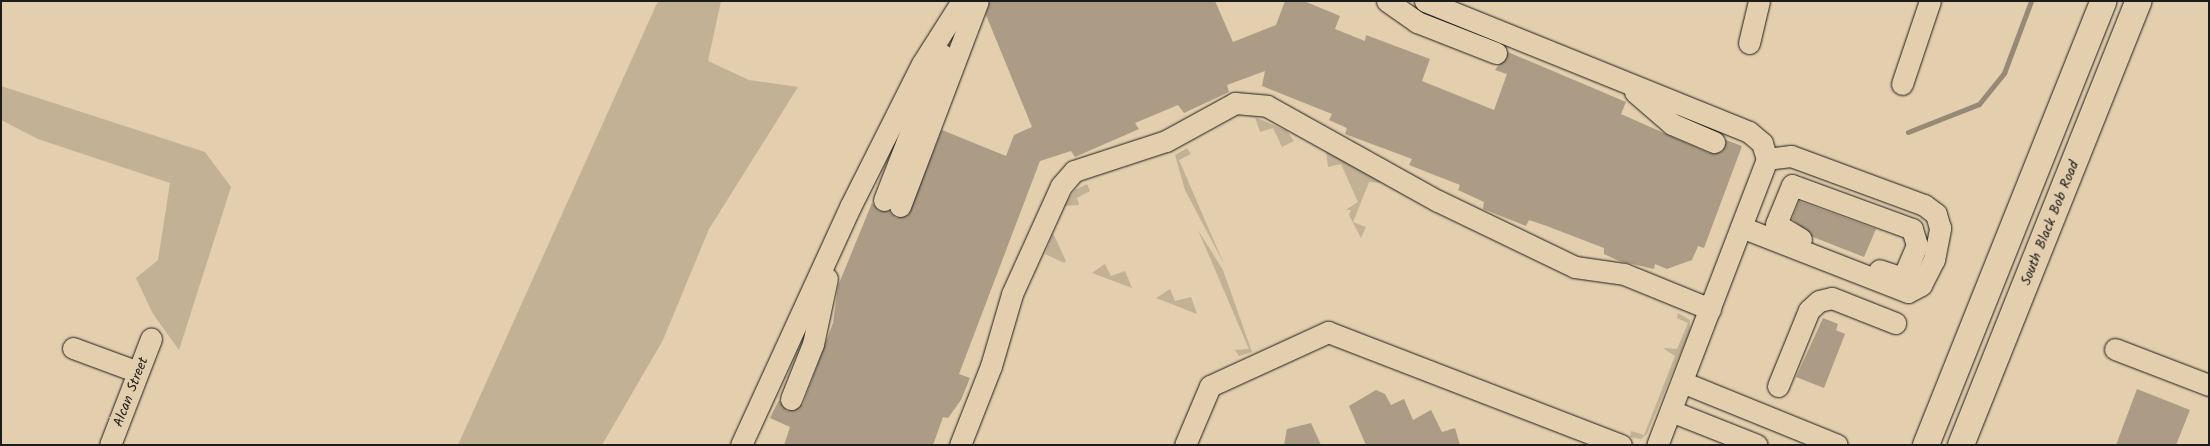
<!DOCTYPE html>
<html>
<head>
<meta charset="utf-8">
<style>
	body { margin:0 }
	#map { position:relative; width:2210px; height:446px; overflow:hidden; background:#e3cead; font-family:Kalam,sans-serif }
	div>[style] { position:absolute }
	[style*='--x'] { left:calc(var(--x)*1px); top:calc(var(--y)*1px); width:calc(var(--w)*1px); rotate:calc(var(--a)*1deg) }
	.green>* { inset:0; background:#c2b195 }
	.stream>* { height:5px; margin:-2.5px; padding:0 2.5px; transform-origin:2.5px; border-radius:2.5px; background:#968a76 }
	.building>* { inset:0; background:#ac9c85 }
	.roads { filter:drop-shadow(0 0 1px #1c1c1c) drop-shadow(0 0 1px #1c1c1c) }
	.minor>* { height:21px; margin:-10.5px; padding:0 10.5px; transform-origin:10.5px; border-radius:10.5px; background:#e3cead }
	.major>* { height:26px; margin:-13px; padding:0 13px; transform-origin:13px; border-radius:13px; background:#e3cead }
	span { translate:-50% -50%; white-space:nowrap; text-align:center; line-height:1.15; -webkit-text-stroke:4.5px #e3cead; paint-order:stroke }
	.street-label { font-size:14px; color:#1c1c1c }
	.frame { position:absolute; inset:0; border:2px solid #1c1c1c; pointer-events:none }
</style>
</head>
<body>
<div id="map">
	<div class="green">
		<div style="clip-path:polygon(658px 1px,721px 1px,708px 61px,749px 80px,798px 87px,709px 229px,663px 340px,602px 445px,458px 445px)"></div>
		<div style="clip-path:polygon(1px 86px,205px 152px,231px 187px,179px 350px,153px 314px,136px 278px,158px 260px,170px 183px,38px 139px,1px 120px)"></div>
		<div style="clip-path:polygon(1255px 117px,1287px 131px,1294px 141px,1282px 147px,1273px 128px,1260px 132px)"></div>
		<div style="clip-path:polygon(1187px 148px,1191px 154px,1179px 160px,1224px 264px,1185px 190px,1175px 155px)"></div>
		<div style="clip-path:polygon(1326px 151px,1384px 183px,1369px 182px,1353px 222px,1366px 227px,1361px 238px,1349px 215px,1351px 210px,1346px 210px,1358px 202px,1341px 164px,1328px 167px)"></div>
		<div style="clip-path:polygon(1087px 184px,1090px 191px,1077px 198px,1079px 205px,1064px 206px,1075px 190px)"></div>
		<div style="clip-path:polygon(1198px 230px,1223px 270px,1252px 352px,1239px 356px,1235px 350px,1249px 349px)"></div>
		<div style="clip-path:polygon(1053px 233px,1066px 261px,1064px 263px,1045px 254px)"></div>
		<div style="clip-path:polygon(1105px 264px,1111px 276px,1125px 271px,1132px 288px,1092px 273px)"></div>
		<div style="clip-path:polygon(1170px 289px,1175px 301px,1191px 297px,1197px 314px,1156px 298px)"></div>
		<div style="clip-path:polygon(1678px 313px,1690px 320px,1690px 330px,1647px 434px,1641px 439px,1630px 437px,1631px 431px,1644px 435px,1675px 356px,1663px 348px,1677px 349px,1688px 323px,1677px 318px)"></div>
	</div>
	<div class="stream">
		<div style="--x:1908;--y:132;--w:76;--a:-21.5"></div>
		<div style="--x:1979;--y:104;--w:40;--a:-51"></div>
		<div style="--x:2004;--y:73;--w:77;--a:-69.4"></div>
	</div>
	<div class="building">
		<div style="clip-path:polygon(990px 1px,1215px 1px,1233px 42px,1276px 25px,1285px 1px,1304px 1px,1340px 16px,1335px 29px,1365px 41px,1366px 35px,1430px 59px,1422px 81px,1494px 110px,1507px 74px,1495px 70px,1508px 52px,1626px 102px,1621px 114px,1709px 153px,1722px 152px,1726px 140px,1742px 146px,1704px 248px,1698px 246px,1692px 260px,1667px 269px,1655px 264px,1654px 269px,1619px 261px,1604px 254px,1604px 248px,1544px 225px,1529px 220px,1526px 226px,1483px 209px,1484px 202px,1458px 190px,1460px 185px,1409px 165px,1412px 159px,1345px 134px,1347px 128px,1329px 120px,1332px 114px,1262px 86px,1265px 71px,1227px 85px,1229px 92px,1184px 113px,1178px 105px,1135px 123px,1139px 129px,1075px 157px,1071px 151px,1040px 161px,959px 374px,970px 378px,961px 400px,948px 418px,943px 417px,933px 445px,784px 445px,790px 427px,770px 418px,779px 400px,787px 411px,803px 404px,833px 323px,838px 286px,872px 203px,879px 211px,889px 211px,896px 218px,908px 215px,942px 130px,1006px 156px,1014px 135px,1032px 127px,986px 15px)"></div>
		<div style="clip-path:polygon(1799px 201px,1876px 229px,1864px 257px,1813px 237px,1792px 219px)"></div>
		<div style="clip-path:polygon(1823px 318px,1838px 324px,1836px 330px,1845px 334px,1824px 388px,1796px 377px)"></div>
		<div style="clip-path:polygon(2137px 389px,2190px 410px,2176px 445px,2116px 445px)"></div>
		<div style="clip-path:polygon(1376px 390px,1385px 394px,1391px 405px,1404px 399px,1413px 420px,1431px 410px,1442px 432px,1455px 428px,1460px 445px,1366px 445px,1349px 406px)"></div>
		<div style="clip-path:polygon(1311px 423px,1321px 445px,1284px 445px,1287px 429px)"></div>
	</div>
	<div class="roads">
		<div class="minor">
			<div style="--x:1387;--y:1;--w:37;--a:35"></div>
			<div style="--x:1417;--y:22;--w:85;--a:21.4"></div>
			<div style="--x:1425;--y:1;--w:349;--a:22"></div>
			<div style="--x:1749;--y:132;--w:17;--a:40"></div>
			<div style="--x:1762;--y:143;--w:17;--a:73"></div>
			<div style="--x:1767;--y:159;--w:306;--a:111"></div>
			<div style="--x:1749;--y:43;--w:43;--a:-76.6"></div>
			<div style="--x:1902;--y:84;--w:88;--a:-71.4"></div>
			<div style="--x:1635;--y:92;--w:49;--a:40.9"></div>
			<div style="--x:1672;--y:124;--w:46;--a:23.2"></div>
			<div style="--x:884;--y:200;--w:157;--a:-68.7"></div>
			<div style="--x:900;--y:206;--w:219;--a:-69.2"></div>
			<div style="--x:1741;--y:227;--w:179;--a:21.3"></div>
			<div style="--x:1908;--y:292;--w:15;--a:-28"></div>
			<div style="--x:1921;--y:285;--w:28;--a:-63"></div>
			<div style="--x:1934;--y:260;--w:33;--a:-79"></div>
			<div style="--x:1940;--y:228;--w:15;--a:-106"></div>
			<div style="--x:1936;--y:214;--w:15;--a:-143"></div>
			<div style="--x:1924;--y:205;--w:142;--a:-159.8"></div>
			<div style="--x:1791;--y:156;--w:24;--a:173"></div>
			<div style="--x:1801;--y:239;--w:29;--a:-149"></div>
			<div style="--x:1776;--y:224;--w:42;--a:-67.7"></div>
			<div style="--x:1792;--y:185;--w:128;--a:20.1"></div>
			<div style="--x:1912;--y:229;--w:17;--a:73"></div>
			<div style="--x:1917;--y:245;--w:36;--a:113"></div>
			<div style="--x:1903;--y:278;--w:25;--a:-162"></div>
			<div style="--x:73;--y:348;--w:69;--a:20.3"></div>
			<div style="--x:2115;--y:349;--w:101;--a:21"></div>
			<div style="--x:1682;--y:382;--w:167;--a:22.1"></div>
			<div style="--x:1778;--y:386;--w:82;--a:-67.8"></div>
			<div style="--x:1809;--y:310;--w:13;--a:-42"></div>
			<div style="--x:1819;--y:301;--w:13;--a:-13"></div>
			<div style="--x:1832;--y:298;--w:68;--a:21.6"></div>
			<div style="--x:791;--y:399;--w:59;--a:-68.2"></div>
			<div style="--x:813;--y:344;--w:67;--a:-78"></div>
			<div style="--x:1671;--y:411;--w:92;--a:21.6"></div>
			<div style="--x:110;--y:445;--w:114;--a:-68.9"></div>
			<div style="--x:741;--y:445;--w:262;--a:-65.4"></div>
			<div style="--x:850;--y:207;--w:160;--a:-63.3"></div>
			<div style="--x:922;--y:64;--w:75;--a:-57.6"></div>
			<div style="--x:960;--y:445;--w:85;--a:-68.6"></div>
			<div style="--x:991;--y:366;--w:75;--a:-73.7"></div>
			<div style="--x:1012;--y:294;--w:119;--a:-65.6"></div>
			<div style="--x:1061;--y:186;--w:20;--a:-49"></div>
			<div style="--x:1074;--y:171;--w:97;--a:-18.1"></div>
			<div style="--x:1166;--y:141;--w:79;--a:-28.8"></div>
			<div style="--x:1235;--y:103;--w:32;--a:5"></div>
			<div style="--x:1267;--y:106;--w:196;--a:29.1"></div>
			<div style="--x:1438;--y:201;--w:152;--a:25.7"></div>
			<div style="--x:1575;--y:267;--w:49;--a:8.1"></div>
			<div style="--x:1624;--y:274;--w:93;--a:22.1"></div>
			<div style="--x:1185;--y:445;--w:64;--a:-67"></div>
			<div style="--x:1210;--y:386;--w:130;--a:-24.6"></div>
			<div style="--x:1328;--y:332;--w:314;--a:21.1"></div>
		</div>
		<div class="major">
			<div style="--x:1926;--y:445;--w:478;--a:-68.2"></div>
			<div style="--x:1961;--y:445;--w:478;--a:-68.2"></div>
		</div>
	</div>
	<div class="street-label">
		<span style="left:2050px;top:223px;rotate:-68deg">South Black Bob Road</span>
		<span style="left:131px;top:392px;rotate:-69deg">Alcan Street</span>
	</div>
	<div class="frame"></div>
</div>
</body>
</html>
